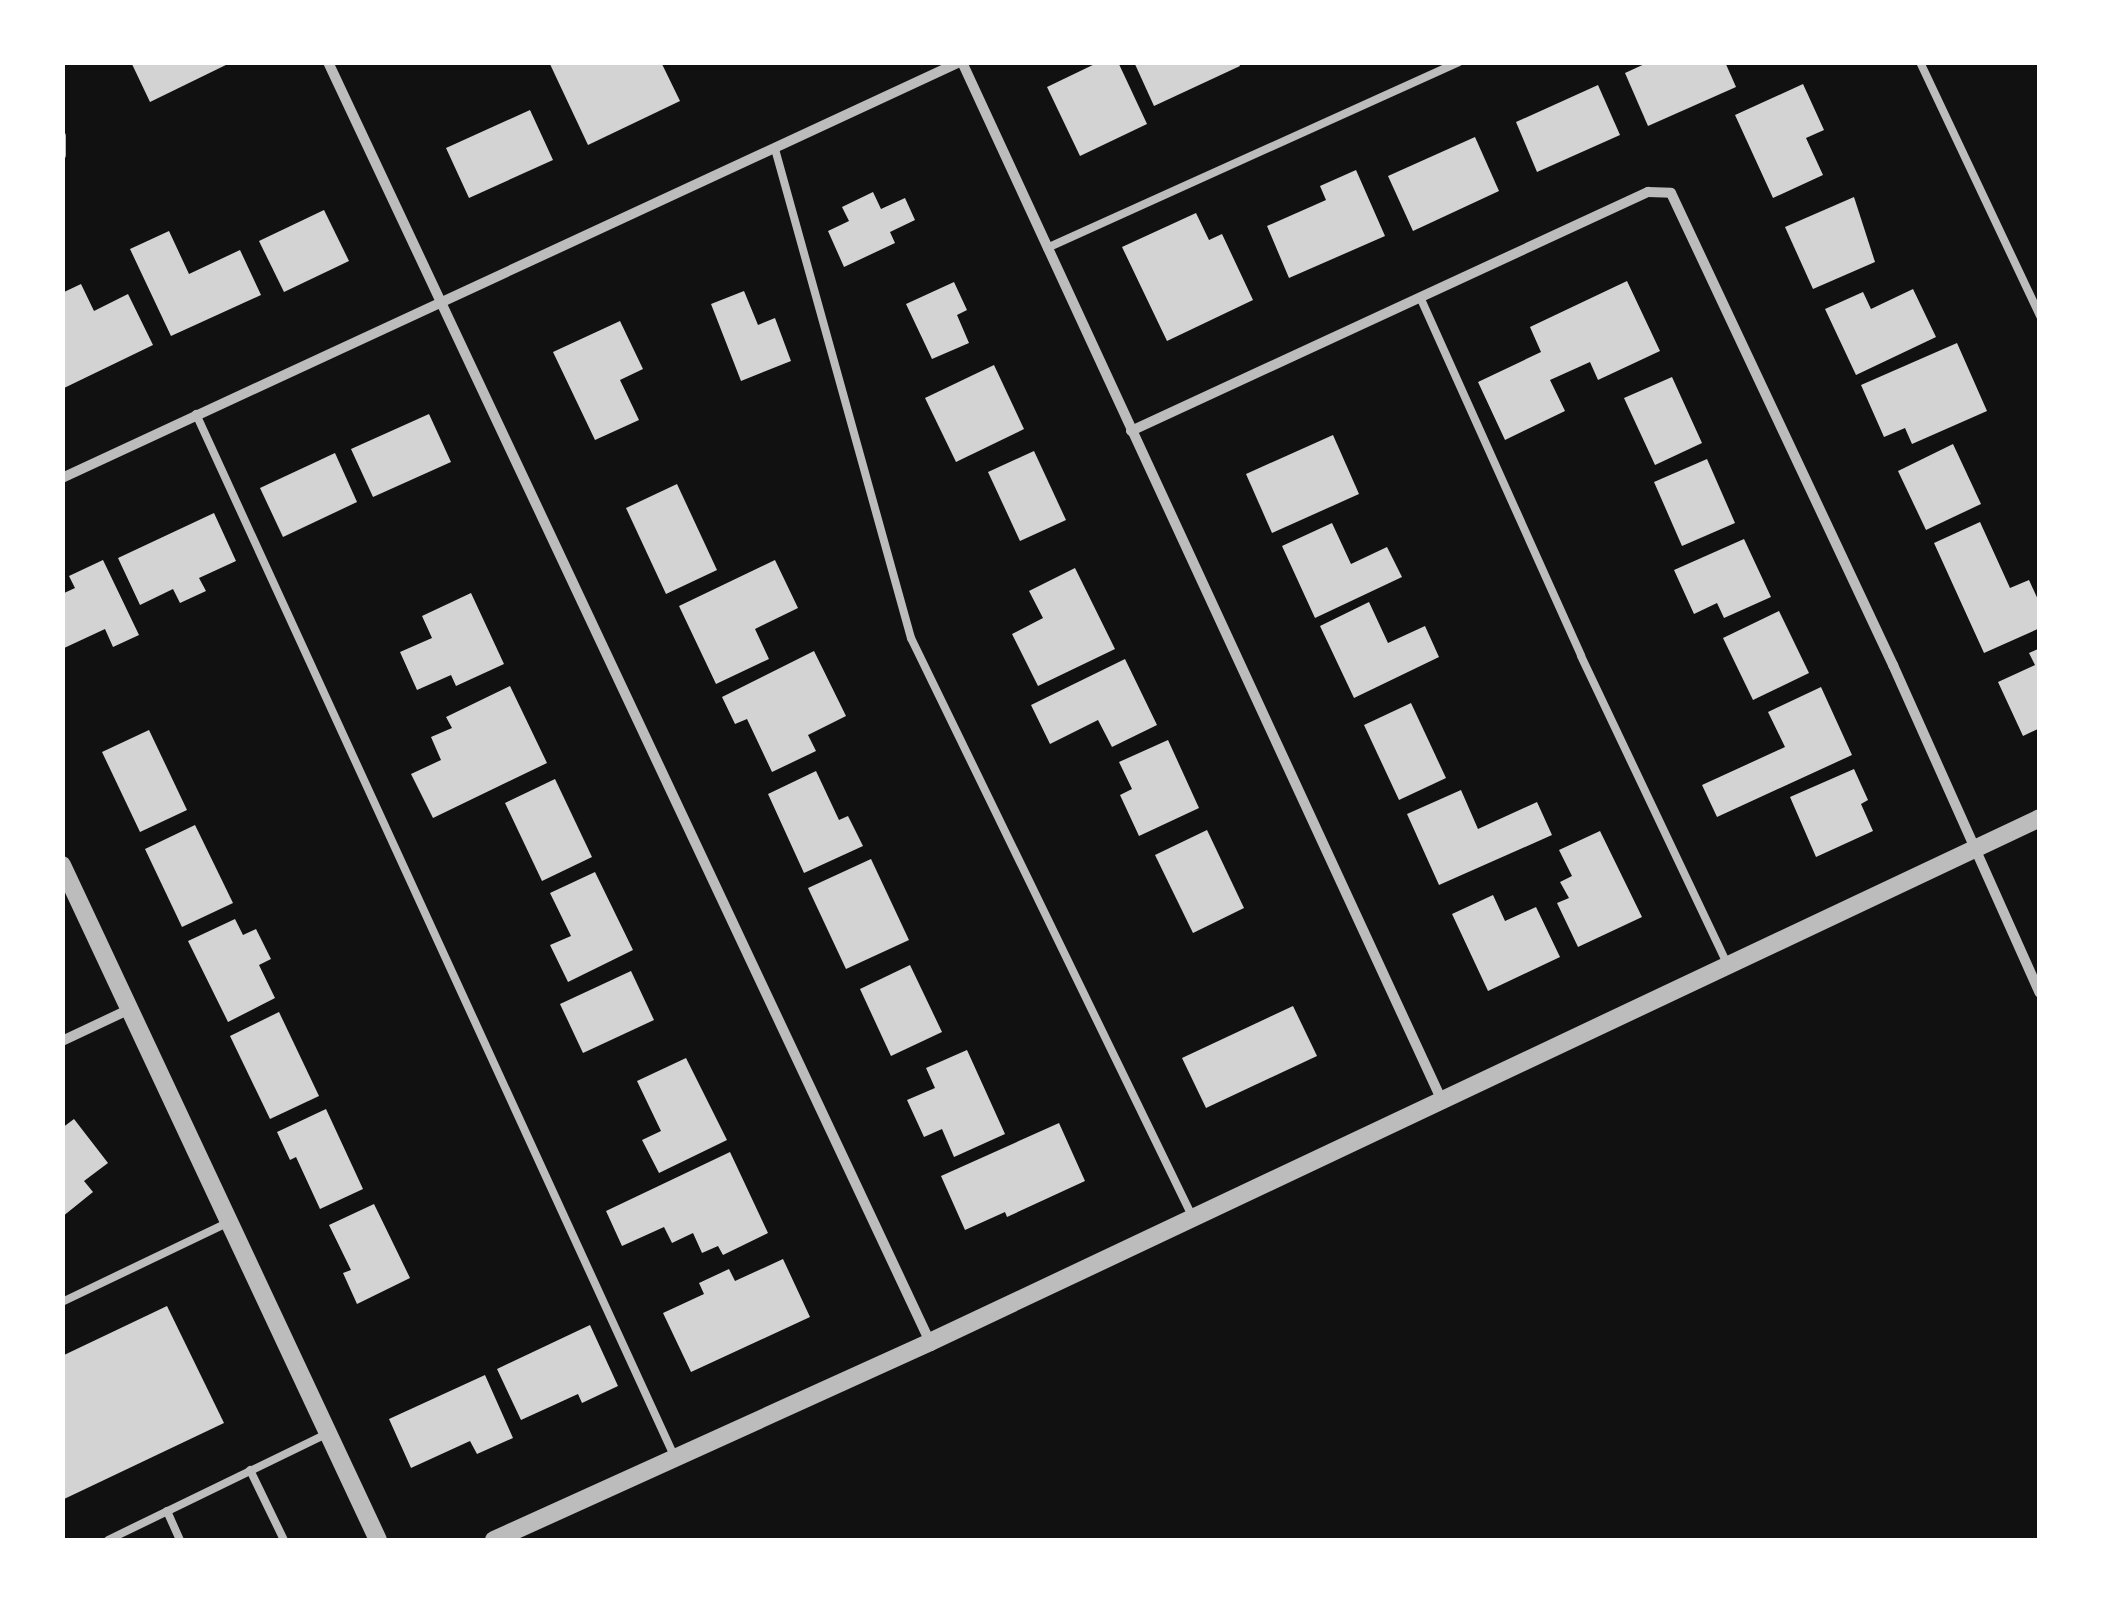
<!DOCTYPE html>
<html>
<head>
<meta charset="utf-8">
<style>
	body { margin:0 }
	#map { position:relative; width:2102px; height:1603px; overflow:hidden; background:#111; font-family:"Libre Baskerville",serif }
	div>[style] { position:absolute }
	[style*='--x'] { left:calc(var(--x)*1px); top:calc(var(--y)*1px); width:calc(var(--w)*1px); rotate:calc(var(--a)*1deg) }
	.building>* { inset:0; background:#d3d3d3 }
	.service>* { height:8px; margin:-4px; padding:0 4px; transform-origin:4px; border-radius:4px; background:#bcbcbc }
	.minor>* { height:10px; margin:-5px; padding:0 5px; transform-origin:5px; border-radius:5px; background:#bcbcbc }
	.tertiary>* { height:18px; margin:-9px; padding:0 9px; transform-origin:9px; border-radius:9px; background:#bcbcbc }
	span { translate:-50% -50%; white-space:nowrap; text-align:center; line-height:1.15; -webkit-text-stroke:9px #fff; paint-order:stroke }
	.frame { position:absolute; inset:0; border:65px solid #fff; pointer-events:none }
</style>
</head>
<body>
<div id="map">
	<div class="building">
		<div style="clip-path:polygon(131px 62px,232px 62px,150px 102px)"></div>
		<div style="clip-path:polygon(549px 62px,661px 62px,680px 101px,588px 145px)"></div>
		<div style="clip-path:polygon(1099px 62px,1118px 62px,1147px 124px,1080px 156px,1047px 87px)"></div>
		<div style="clip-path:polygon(1134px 62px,1238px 62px,1240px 66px,1154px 106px)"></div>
		<div style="clip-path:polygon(1649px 62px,1725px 62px,1736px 87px,1648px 126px,1625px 73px)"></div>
		<div style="clip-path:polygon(1803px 84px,1824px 130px,1806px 138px,1823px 175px,1773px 198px,1735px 115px)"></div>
		<div style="clip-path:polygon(1598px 85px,1620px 135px,1537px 172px,1516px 122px)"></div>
		<div style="clip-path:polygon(530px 110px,553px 160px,469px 198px,446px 148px)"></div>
		<div style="clip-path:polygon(1475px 137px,1499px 191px,1413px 231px,1388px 176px)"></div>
		<div style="clip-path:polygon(1356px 170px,1385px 236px,1289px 278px,1267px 226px,1326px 200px,1320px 186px)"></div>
		<div style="clip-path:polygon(873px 192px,881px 209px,905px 198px,915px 220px,890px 232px,895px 243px,844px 267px,828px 231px,849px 221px,842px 207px)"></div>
		<div style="clip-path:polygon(1854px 197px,1875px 262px,1813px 289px,1785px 227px)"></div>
		<div style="clip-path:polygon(324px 210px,349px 261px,284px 292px,259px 241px)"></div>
		<div style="clip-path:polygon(1196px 213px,1209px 240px,1222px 234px,1253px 300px,1167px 341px,1122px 247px)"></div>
		<div style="clip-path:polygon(169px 231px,189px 274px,240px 250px,261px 295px,171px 336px,130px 249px)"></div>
		<div style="clip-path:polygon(1627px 281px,1660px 351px,1598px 380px,1590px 362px,1550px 380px,1565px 411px,1505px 440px,1478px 382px,1541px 352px,1530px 327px)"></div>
		<div style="clip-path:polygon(954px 282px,967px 310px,957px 315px,969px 343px,932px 359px,906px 304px)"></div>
		<div style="clip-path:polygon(81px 284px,94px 311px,128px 294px,153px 345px,62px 389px,62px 293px)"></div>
		<div style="clip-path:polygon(1913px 289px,1936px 337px,1856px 375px,1825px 309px,1863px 292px,1871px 309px)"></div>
		<div style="clip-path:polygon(744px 291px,758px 325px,775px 318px,791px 361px,741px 381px,711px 304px)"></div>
		<div style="clip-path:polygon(620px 321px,643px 369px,620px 380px,639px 420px,595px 440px,553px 352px)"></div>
		<div style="clip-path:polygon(1957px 343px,1987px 411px,1912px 444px,1905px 428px,1884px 437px,1861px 385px)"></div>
		<div style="clip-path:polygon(994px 365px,1024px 429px,956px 462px,925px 398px)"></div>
		<div style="clip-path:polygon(1672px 377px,1702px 443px,1655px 465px,1624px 398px)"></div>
		<div style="clip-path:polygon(429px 414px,451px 462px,373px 497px,351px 449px)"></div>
		<div style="clip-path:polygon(1333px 435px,1359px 494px,1272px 533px,1246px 474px)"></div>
		<div style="clip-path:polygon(1953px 444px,1981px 504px,1926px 530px,1898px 471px)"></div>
		<div style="clip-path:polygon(1034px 451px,1066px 520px,1020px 541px,988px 472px)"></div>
		<div style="clip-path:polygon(335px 453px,357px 502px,283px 537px,260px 488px)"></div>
		<div style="clip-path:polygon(1707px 459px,1735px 523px,1682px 546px,1654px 482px)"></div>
		<div style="clip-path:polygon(677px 484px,717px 570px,666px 594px,626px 508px)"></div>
		<div style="clip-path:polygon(214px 513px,236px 561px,199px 578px,206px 591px,180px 603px,173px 589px,140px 605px,118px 558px)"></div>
		<div style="clip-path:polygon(1980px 522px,2010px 588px,2029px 580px,2040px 604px,2040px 628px,1984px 653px,1934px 543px)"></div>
		<div style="clip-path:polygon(1332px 523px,1351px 564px,1387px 547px,1402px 577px,1315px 618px,1282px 546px)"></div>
		<div style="clip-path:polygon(1744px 539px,1771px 597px,1724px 618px,1717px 603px,1694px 614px,1674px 570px)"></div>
		<div style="clip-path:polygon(103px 560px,139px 635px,113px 647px,105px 629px,62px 649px,62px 594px,75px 588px,69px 576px)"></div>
		<div style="clip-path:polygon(775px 560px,798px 608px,755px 629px,769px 659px,716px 684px,679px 606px)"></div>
		<div style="clip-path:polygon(1075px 568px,1115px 649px,1038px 686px,1012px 634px,1043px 618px,1029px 591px)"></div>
		<div style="clip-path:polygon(471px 593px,504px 664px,456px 686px,451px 675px,417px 690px,400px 652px,432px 638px,422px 616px)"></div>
		<div style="clip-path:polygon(1369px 602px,1388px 643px,1425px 626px,1439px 657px,1354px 698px,1320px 626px)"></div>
		<div style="clip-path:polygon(1779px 611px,1809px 673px,1753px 700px,1723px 638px)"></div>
		<div style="clip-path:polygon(2040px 648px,2040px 728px,2023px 736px,1998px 682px,2035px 665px,2029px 653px)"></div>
		<div style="clip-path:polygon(814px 651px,846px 716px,808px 735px,816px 751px,772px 772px,747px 719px,735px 724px,722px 697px)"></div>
		<div style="clip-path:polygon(1125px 659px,1157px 725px,1112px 747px,1098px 720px,1050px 744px,1031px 705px)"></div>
		<div style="clip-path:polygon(510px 686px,547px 763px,433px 818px,411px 774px,441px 760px,431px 737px,452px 728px,446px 717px)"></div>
		<div style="clip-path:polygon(1821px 687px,1852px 755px,1717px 817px,1702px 785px,1785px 747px,1768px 712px)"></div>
		<div style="clip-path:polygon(1411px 703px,1446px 778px,1399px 800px,1364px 725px)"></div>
		<div style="clip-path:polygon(149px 730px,187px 810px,140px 832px,102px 752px)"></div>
		<div style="clip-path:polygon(1168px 740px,1199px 808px,1139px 836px,1120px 795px,1132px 789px,1119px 762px)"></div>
		<div style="clip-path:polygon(1854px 769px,1868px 800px,1861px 804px,1873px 831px,1816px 857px,1790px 797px)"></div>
		<div style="clip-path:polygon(816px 771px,839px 820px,848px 816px,863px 846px,804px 873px,768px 794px)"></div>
		<div style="clip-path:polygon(555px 779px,592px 857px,542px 881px,505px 803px)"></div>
		<div style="clip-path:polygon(1461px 790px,1478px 829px,1537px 802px,1552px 835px,1439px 885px,1407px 814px)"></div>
		<div style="clip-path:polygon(195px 825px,233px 903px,182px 927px,145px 849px)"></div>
		<div style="clip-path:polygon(1207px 830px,1244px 908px,1193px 933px,1155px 855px)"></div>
		<div style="clip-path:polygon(1600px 831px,1642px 917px,1578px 947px,1557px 903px,1569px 898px,1560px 882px,1572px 876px,1559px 850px)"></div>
		<div style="clip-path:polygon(871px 859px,909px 940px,846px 969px,808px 888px)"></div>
		<div style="clip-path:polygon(595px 872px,633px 950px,568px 982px,550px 945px,571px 936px,550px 893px)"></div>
		<div style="clip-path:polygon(1493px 895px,1505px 921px,1536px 907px,1560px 957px,1488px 991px,1452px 914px)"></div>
		<div style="clip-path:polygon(235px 919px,243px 935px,256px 929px,271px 959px,259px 965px,275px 998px,228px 1022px,188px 941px)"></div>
		<div style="clip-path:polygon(910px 965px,942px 1032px,891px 1056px,860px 989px)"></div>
		<div style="clip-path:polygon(631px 971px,654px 1020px,583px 1053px,560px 1004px)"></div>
		<div style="clip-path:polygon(1293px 1006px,1317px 1056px,1206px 1108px,1182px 1058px)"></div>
		<div style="clip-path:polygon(279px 1012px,319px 1096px,270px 1119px,230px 1036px)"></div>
		<div style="clip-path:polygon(967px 1050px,1005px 1134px,954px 1157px,942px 1129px,924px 1137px,907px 1100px,935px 1088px,926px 1068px)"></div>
		<div style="clip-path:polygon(686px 1058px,727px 1140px,659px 1173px,642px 1140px,661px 1131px,637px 1081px)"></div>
		<div style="clip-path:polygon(326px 1109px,363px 1189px,320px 1209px,296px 1157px,290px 1160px,277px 1132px)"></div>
		<div style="clip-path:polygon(74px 1119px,108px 1163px,84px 1181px,93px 1192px,62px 1217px,62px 1128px)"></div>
		<div style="clip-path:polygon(1059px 1123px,1085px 1181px,1007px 1217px,1005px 1212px,965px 1230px,941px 1176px)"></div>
		<div style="clip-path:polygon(730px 1152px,768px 1233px,723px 1255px,718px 1246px,702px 1253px,693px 1233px,672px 1243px,664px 1227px,622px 1246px,606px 1211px)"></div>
		<div style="clip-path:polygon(374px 1204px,410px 1278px,357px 1304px,343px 1273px,351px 1270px,329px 1225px)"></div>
		<div style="clip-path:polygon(783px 1259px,810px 1317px,691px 1372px,663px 1313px,704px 1294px,699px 1283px,729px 1269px,735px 1281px)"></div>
		<div style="clip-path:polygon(167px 1306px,224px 1423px,62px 1500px,62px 1356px)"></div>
		<div style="clip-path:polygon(590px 1325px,618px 1386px,582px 1403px,578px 1394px,521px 1420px,497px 1369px)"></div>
		<div style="clip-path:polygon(485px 1375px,513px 1438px,477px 1454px,470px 1441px,411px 1468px,389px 1419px)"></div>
	</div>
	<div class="service">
		<div style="--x:1920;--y:62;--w:281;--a:64.7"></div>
		<div style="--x:62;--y:136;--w:19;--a:90"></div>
		<div style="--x:775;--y:149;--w:508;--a:74.46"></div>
		<div style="--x:911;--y:638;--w:643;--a:64.07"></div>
		<div style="--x:1047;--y:248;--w:452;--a:-24.3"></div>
		<div style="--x:1420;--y:297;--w:393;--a:65.8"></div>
		<div style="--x:1581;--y:656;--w:343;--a:64.6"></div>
		<div style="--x:196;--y:414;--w:1149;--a:65.35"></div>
		<div style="--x:62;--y:1302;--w:185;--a:-25.6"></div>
		<div style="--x:250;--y:1470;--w:78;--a:64.1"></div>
		<div style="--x:167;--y:1511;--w:32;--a:66"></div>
		<div style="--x:108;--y:1540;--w:245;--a:-25.9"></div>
	</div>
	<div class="minor">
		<div style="--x:328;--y:62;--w:1414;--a:64.81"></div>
		<div style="--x:962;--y:62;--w:1145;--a:65.2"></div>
		<div style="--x:1131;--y:431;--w:570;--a:-24.81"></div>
		<div style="--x:1648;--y:192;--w:23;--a:2"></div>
		<div style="--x:1671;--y:193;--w:522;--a:64.81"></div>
		<div style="--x:1893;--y:665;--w:359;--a:65.9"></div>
		<div style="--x:62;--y:478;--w:990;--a:-24.86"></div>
		<div style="--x:62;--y:1041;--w:75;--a:-25.2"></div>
	</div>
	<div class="tertiary">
		<div style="--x:62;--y:865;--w:745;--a:64.91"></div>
		<div style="--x:494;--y:1540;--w:479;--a:-24.4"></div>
		<div style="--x:930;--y:1342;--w:1227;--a:-25.27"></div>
	</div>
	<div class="frame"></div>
</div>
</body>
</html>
